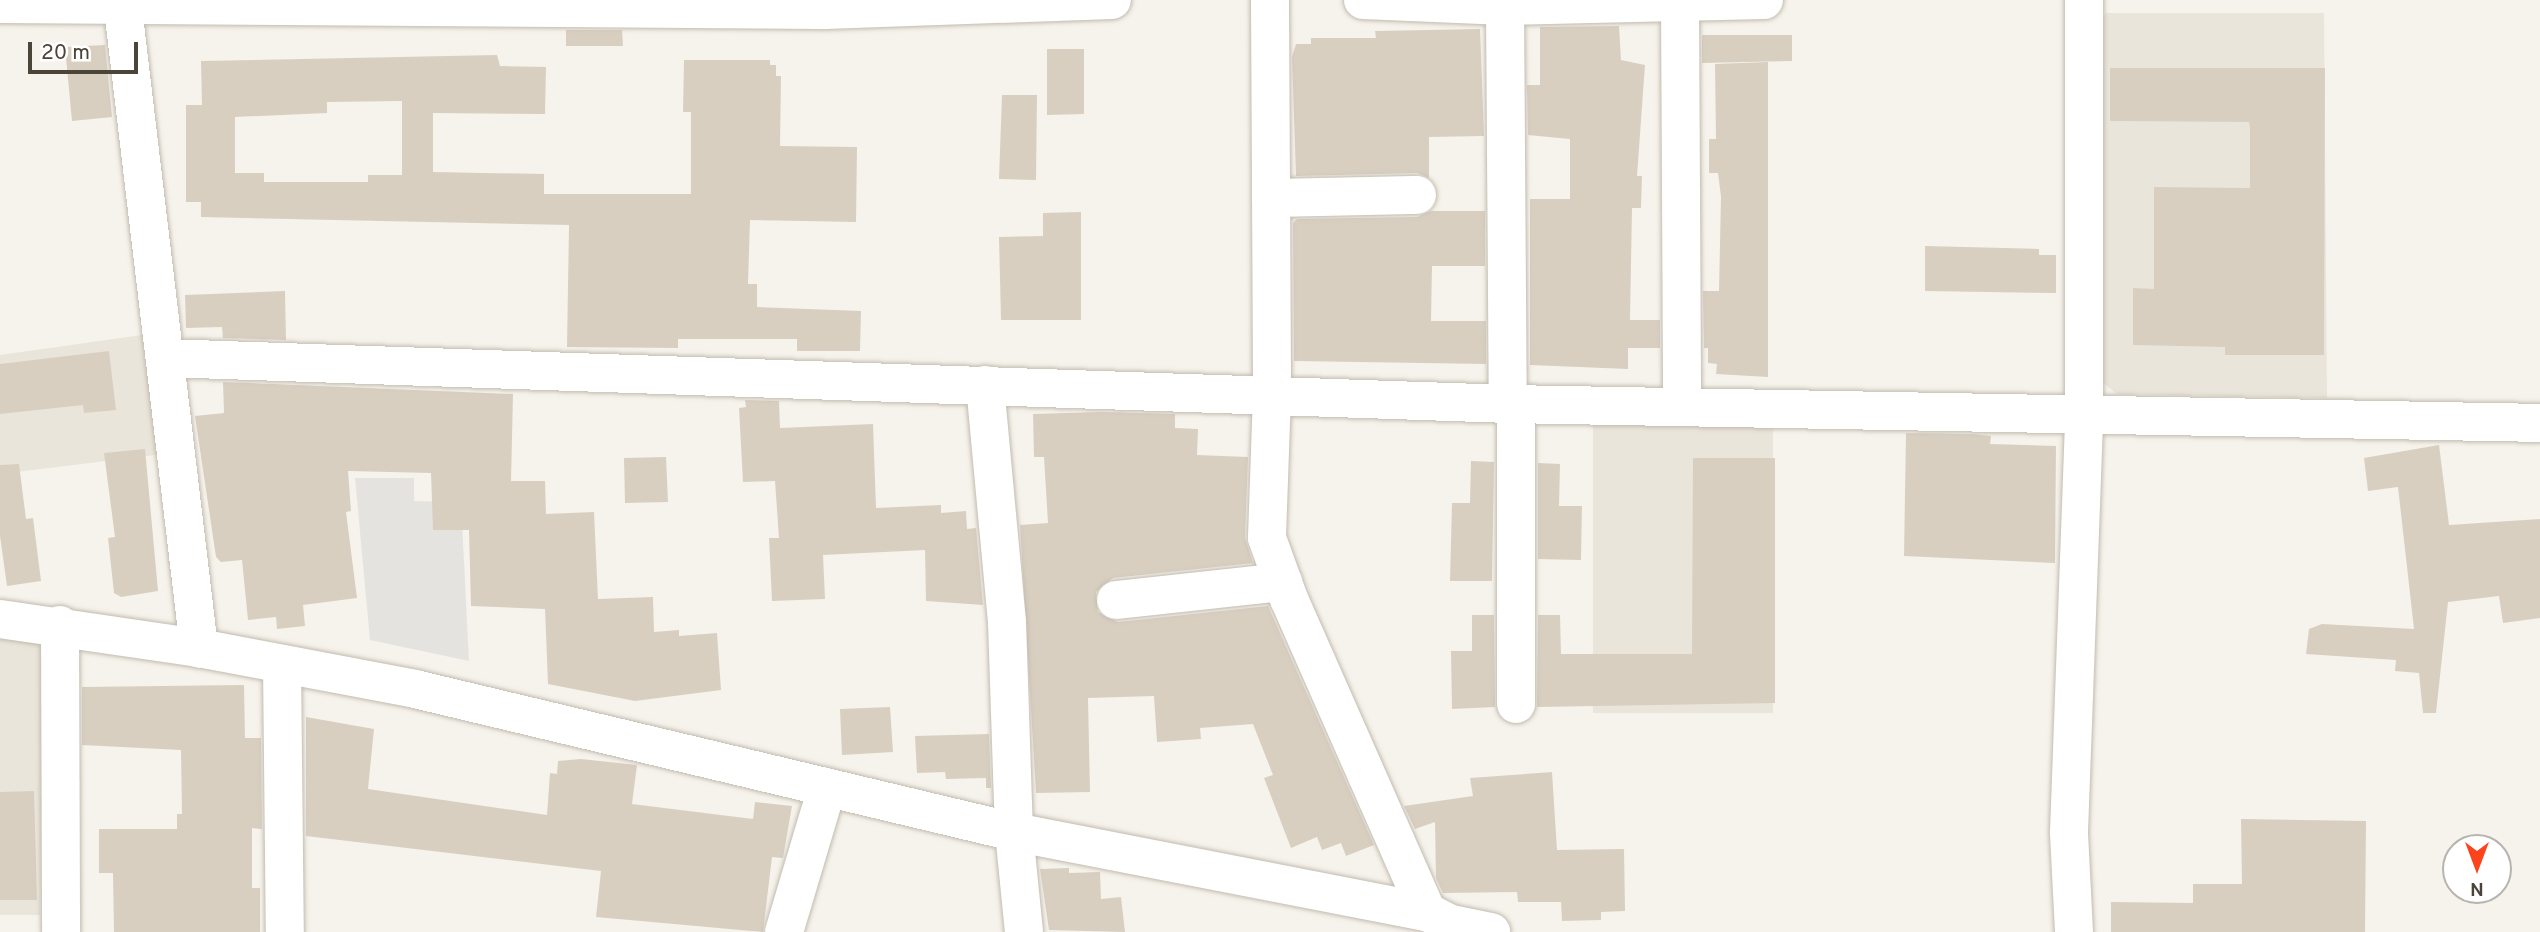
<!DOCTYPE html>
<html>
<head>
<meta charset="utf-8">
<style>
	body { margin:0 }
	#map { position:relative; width:2540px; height:932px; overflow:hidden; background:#f6f3ec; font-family:Overpass,sans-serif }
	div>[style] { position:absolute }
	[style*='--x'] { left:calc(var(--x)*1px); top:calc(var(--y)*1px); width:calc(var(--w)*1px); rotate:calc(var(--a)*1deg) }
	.residential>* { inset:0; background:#eae5da }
	.parking>* { inset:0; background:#e5e3e0 }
	.building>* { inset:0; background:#d8cfc1 }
	.roads { filter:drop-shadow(0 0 2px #c2bbae) drop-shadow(0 0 2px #c2bbae) }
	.minor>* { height:38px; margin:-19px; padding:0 19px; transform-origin:19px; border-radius:19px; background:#fff }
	span { translate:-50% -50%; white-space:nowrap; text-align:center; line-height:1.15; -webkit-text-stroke:6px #fff; paint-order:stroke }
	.north { position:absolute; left:2442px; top:834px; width:70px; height:70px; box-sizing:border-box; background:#fff; border:2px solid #b7b4b0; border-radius:50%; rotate:180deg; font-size:19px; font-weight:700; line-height:28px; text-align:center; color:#4b4439 }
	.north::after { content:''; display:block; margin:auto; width:24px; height:32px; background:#fb441d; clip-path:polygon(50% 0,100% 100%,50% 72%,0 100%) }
	.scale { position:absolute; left:28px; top:42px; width:110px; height:32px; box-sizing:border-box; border:4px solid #4b4439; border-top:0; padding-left:9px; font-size:21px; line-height:24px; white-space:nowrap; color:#4b4439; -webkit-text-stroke:5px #fff; paint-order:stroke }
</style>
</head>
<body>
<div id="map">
	<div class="residential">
		<div style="clip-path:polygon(2106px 13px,2324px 13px,2327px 398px,2117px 394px,2098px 379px,2092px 34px)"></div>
		<div style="clip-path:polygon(149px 334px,163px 454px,0 474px,0 355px)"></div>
		<div style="clip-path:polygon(1593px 414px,1773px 414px,1773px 713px,1593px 713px)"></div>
		<div style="clip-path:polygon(0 628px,29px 631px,44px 649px,40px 915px,0 915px)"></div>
	</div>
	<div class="parking">
		<div style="clip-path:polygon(355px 478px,414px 478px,414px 501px,461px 502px,469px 661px,370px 640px)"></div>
	</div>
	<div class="building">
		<div style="clip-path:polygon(1619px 26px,1621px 60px,1645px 65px,1637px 176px,1642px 176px,1641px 208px,1632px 208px,1630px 320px,1660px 320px,1660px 348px,1628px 348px,1628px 369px,1530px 365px,1530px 199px,1570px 199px,1570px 139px,1528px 135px,1527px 85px,1540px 85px,1540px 27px)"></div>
		<div style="clip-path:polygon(1480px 29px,1484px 136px,1429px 137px,1429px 178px,1417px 173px,1296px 176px,1292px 57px,1296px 44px,1311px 44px,1311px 38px,1376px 38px,1375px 31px)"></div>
		<div style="clip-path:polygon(566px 30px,622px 30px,623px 46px,566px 46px)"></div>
		<div style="clip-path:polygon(1702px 35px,1792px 35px,1792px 61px,1702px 63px)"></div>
		<div style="clip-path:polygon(105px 45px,112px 117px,72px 121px,65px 47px)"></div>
		<div style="clip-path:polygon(1047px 49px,1084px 49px,1084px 114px,1047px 115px)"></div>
		<div style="clip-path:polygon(evenodd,497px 55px,500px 66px,546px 67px,545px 114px,433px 113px,433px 172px,544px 174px,544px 194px,691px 194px,691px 112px,683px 112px,684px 60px,770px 60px,770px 65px,776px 65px,776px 76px,781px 76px,780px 146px,857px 147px,856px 222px,750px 220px,748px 284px,757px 284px,757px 307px,861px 311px,860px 351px,797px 351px,797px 339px,678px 339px,678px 348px,567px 347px,569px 225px,201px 217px,201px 202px,186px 202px,186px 105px,202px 105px,201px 61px,497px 55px,402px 101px,402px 175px,368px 175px,368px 182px,264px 182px,264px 173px,235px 173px,235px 117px,327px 113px,327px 102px,402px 101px)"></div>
		<div style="clip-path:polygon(1768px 62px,1768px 377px,1716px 374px,1717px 364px,1708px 363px,1708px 348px,1704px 348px,1703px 291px,1719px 291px,1721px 197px,1718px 173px,1709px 173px,1709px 139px,1716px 139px,1715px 64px)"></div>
		<div style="clip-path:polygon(2110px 68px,2325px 68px,2324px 355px,2225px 355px,2225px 347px,2133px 345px,2133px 288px,2154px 289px,2154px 187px,2250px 188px,2250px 128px,2249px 122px,2110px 121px)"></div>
		<div style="clip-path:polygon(1002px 95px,1037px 95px,1036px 180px,999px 179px)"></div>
		<div style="clip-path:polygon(1431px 211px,1485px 211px,1485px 266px,1432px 266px,1431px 321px,1486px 321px,1486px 364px,1294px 361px,1293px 223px,1297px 219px,1417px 217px)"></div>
		<div style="clip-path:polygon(1081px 212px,1081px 320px,1001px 320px,999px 237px,1043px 236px,1043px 213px)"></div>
		<div style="clip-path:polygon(1925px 246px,2039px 249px,2039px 255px,2056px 255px,2056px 293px,1925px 291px)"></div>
		<div style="clip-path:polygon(285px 291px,286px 340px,223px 338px,222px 327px,186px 328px,185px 295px)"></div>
		<div style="clip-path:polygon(109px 351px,116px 410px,84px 413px,83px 405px,0 414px,0 364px)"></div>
		<div style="clip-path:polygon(223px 382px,513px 394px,511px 481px,545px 481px,546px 514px,594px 512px,598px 599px,653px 597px,654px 632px,679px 630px,679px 636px,717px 633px,721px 690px,635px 701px,548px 684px,545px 609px,471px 606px,469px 530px,433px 530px,431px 473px,348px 471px,351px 511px,346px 512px,357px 598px,303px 605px,305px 626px,277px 629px,276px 617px,248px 620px,242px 560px,221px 562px,216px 557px,195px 416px,224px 413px)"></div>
		<div style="clip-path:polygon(745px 400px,779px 401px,780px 428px,873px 424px,876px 508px,941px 505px,941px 513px,966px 511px,967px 529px,976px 528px,983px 605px,926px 601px,925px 550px,823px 555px,825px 599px,772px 601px,769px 538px,779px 538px,775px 481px,743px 482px,739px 408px,746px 407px)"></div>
		<div style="clip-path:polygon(1102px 412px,1175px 414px,1175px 428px,1198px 429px,1197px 455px,1248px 457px,1245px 538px,1253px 563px,1113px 578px,1096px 592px,1098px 612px,1118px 622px,1268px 606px,1374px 845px,1346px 856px,1341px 843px,1322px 850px,1317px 837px,1291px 848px,1264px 778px,1273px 775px,1253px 724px,1200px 728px,1201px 739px,1157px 742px,1154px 696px,1088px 698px,1090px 792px,1036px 793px,1020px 525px,1048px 523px,1044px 457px,1034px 457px,1033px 414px)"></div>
		<div style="clip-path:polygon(1906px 433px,1972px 434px,1991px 436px,1990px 444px,2056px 446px,2055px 563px,1904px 556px)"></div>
		<div style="clip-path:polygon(2439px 445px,2449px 525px,2540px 519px,2540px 618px,2503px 623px,2499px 596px,2448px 602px,2436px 713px,2423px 713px,2419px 673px,2395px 671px,2396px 660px,2306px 654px,2309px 629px,2322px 624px,2414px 629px,2398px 487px,2368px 491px,2364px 458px)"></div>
		<div style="clip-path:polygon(145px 449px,158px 591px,121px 597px,114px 593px,108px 538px,115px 537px,104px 453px)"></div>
		<div style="clip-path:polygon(666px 457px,668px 502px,625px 503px,624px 458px)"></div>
		<div style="clip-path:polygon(1693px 458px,1775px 458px,1775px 703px,1537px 707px,1538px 615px,1560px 615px,1561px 654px,1692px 654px)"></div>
		<div style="clip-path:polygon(1471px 461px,1494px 462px,1492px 581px,1450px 581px,1452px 503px,1470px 503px)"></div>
		<div style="clip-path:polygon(1538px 463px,1560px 464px,1559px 506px,1582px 506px,1581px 560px,1538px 559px)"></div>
		<div style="clip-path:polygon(19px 464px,26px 519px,33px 518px,41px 581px,7px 586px,0 536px,0 465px)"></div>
		<div style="clip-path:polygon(1472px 615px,1494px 615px,1495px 707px,1452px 709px,1451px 651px,1472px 651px)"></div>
		<div style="clip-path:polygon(244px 685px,245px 738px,261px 738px,262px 829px,252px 828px,252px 888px,260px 888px,260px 932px,114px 932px,113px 873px,99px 873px,99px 829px,177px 829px,177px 814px,182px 814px,181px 750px,82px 745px,82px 687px)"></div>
		<div style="clip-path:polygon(890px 707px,893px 752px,842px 755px,840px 709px)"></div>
		<div style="clip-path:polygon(306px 717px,374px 729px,368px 789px,547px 815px,550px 773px,557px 774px,558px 761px,581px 759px,637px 765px,632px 804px,753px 819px,755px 802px,792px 806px,783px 858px,772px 857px,763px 932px,596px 917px,601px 871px,306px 836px)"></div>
		<div style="clip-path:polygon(989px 734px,991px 788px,986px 788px,986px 778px,946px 779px,945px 772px,917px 773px,915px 736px)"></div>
		<div style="clip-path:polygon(1552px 772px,1557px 850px,1624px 849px,1625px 911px,1601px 912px,1601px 920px,1562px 921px,1561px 902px,1518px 902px,1517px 892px,1443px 893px,1436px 878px,1435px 822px,1415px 829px,1404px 806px,1473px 796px,1470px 778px)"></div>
		<div style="clip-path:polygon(34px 791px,37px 900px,0 900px,0 792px)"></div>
		<div style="clip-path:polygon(2241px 819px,2366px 821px,2365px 932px,2111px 932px,2111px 902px,2193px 903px,2193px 884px,2242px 884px)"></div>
		<div style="clip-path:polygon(1069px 868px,1069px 873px,1100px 872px,1101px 899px,1121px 897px,1125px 932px,1049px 930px,1040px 869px)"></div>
	</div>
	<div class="roads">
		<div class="minor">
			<div style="--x:122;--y:0;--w:653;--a:83.22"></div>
			<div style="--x:1270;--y:0;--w:394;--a:89.7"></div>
			<div style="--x:1272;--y:394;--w:144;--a:92"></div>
			<div style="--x:1267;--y:538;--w:65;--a:70.2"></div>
			<div style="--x:1289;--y:599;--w:342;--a:66.2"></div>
			<div style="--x:1363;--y:0;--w:142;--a:2.4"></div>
			<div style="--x:1505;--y:6;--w:259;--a:-1.3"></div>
			<div style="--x:1680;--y:2;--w:404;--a:89.7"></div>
			<div style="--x:0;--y:4;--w:825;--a:0.42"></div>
			<div style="--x:825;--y:10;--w:287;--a:-2"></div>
			<div style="--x:1505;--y:6;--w:398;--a:89.6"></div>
			<div style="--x:1271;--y:198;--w:146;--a:-1.2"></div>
			<div style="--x:165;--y:358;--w:1344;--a:1.96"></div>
			<div style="--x:1508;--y:404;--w:1032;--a:1.05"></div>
			<div style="--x:985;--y:385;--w:238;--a:84.7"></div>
			<div style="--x:1007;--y:622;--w:210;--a:88.1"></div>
			<div style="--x:1014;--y:832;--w:100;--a:84.3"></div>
			<div style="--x:1516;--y:404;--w:300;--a:90"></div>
			<div style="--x:1116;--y:600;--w:168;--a:-6.2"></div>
			<div style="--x:0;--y:619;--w:201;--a:8.3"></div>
			<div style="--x:199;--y:648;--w:220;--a:10.7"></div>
			<div style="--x:415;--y:689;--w:616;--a:13.43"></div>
			<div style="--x:1014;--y:832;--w:421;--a:11"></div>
			<div style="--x:1427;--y:912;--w:27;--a:27"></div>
			<div style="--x:1451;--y:924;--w:41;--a:11.3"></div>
			<div style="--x:60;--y:625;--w:307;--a:89.8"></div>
			<div style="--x:282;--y:664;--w:268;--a:89.4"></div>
			<div style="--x:784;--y:932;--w:150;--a:-73.4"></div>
			<div style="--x:2074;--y:932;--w:100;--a:-92.9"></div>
			<div style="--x:2069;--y:832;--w:419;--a:-87.9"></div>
			<div style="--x:2084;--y:413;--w:413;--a:-90"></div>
		</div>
	</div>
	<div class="north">N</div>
	<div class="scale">20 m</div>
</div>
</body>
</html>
